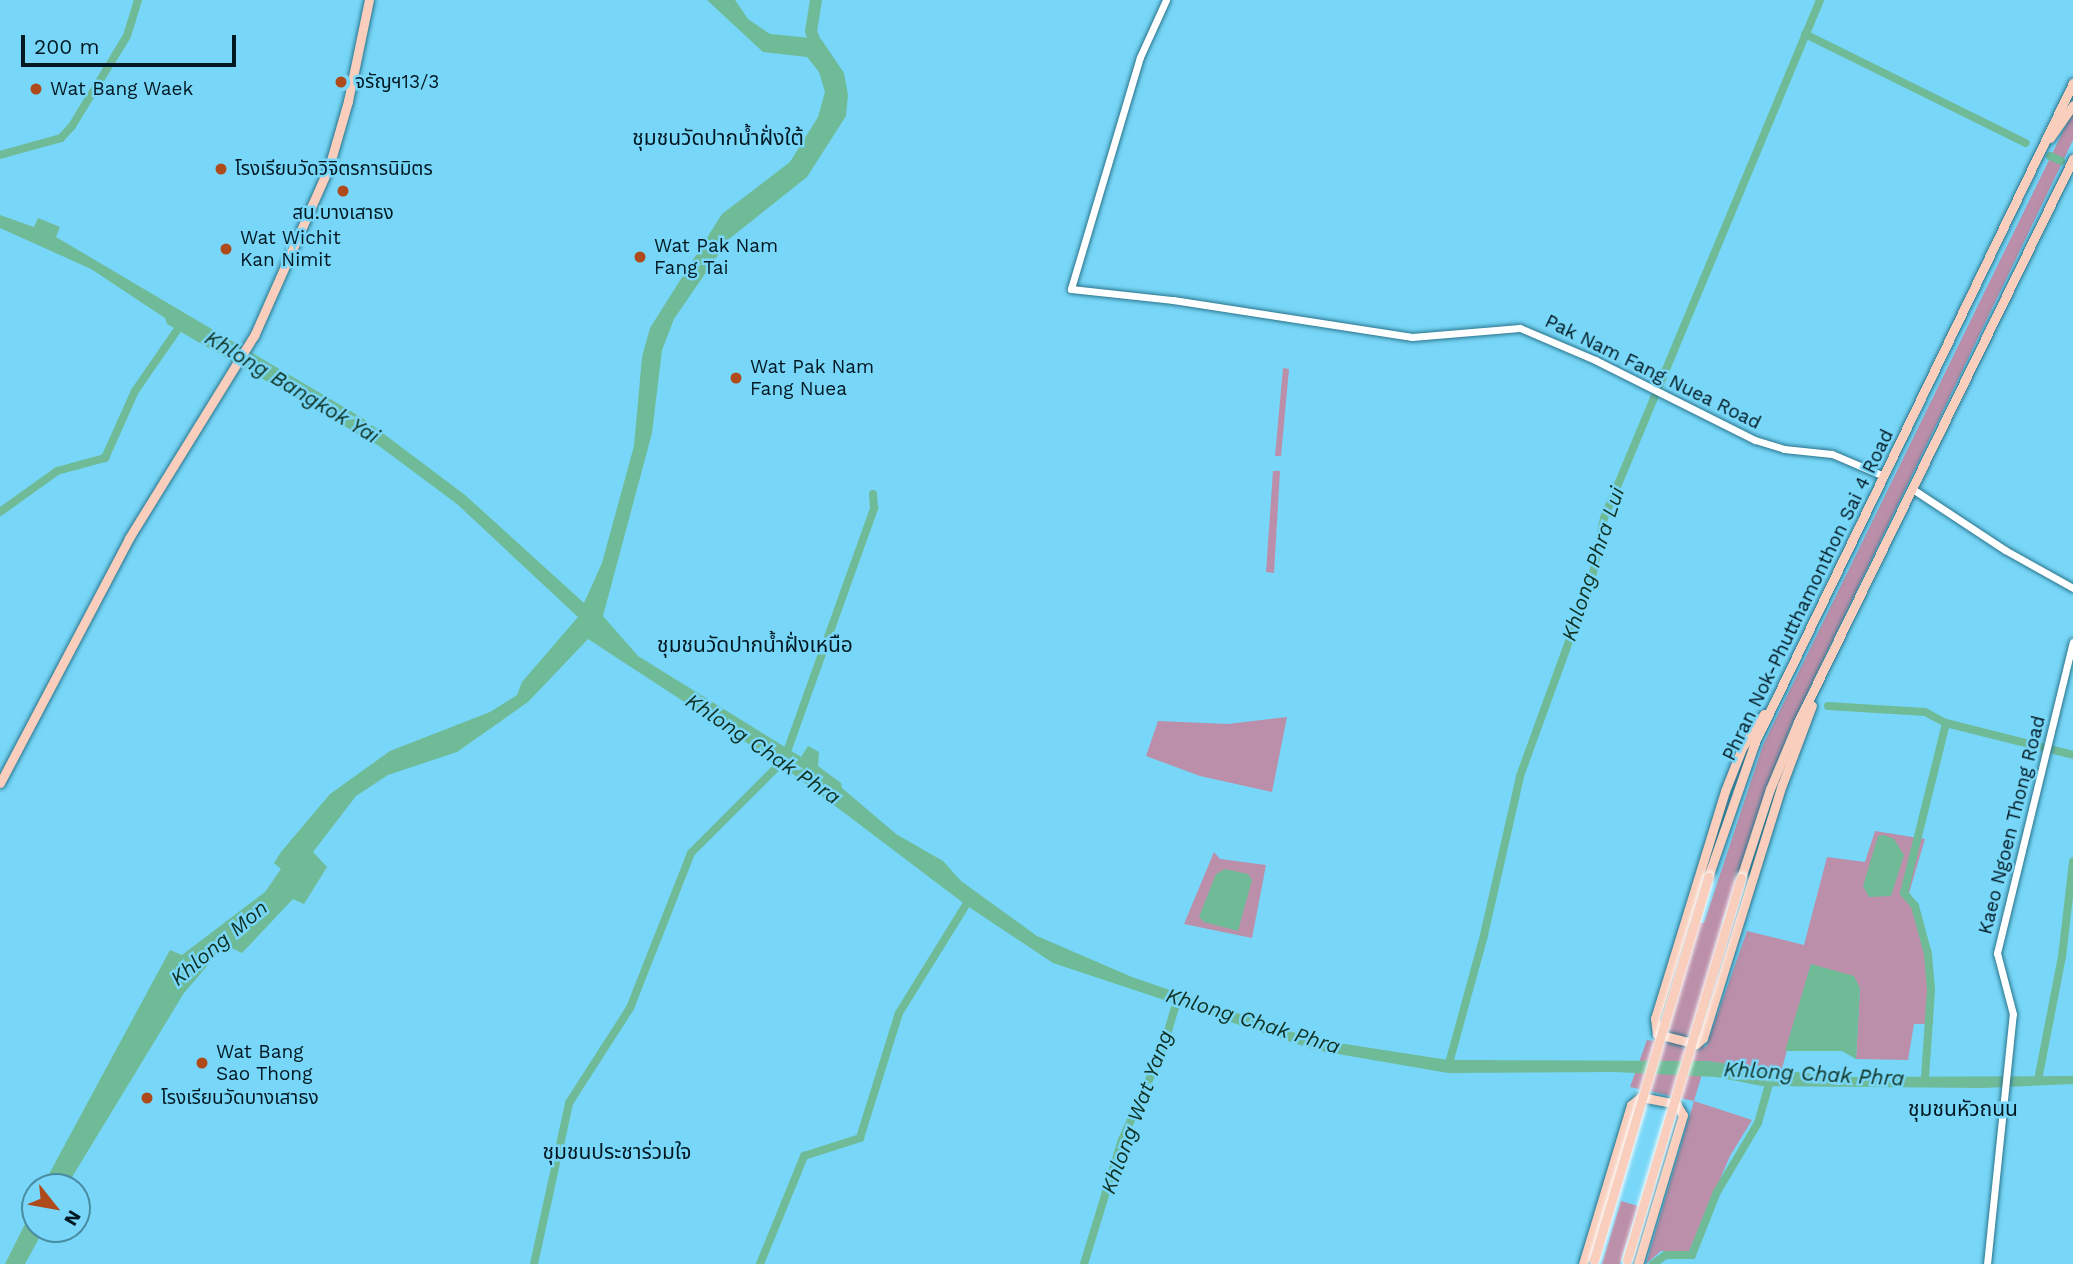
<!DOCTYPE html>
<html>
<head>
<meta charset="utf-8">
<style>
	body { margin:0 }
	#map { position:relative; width:2073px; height:1264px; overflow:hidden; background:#78d7f8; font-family:"Work Sans","Noto Sans Thai",sans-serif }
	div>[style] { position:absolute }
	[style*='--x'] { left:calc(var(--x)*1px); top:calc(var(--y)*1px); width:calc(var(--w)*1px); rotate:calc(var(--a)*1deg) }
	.green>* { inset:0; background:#bb8fa9 }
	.water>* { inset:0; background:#6fba97 }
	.canal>* { height:8px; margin:-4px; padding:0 4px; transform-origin:4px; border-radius:4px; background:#6fba97 }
	.river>* { height:12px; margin:-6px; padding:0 6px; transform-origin:6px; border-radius:6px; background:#6fba97 }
	.roads { filter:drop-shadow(0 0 2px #2a758d) drop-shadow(0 0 2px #2a758d) }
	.minor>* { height:7px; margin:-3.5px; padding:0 3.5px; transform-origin:3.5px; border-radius:3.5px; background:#fff }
	.major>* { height:9px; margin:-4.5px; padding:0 4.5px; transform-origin:4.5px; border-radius:4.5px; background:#f9cebc }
	.bridges { filter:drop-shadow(0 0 2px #fff) drop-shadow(0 0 2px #fff) }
	.major-bridge>* { height:9px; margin:-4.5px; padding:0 4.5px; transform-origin:4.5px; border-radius:4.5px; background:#f9cebc }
	.dots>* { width:19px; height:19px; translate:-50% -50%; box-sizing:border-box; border:4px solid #78d7f8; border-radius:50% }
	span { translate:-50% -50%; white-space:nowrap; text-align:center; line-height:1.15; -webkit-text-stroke:5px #78d7f8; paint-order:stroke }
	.poi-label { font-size:19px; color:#001822 }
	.left { translate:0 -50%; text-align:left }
	.street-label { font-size:19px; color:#001822 }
	.neighbourhood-label { font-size:21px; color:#001822 }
	.water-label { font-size:21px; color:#0e3122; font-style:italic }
	.north { position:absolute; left:21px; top:1173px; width:70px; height:70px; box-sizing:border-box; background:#78d7f8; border:2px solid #488ba2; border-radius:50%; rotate:121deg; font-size:19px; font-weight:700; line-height:28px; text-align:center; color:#001822 }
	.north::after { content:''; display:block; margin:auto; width:24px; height:32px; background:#af4a1b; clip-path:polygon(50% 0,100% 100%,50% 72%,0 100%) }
	.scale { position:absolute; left:21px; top:35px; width:215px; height:32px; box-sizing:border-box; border:4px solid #001822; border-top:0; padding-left:9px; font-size:21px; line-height:24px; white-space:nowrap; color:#001822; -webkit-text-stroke:5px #78d7f8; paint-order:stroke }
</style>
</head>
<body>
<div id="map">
	<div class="green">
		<div style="clip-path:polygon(2073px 111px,2073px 140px,1790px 729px,1722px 923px,1735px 927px,1698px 1045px,1706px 1047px,1747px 931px,1804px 945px,1827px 857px,1865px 862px,1875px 831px,1925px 839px,1909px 893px,1932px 953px,1933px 1024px,1914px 1024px,1908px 1060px,1856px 1059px,1860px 988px,1811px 964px,1781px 1072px,1706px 1061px,1694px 1101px,1752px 1120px,1730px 1156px,1689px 1251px,1661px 1251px,1646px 1264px,1694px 1101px,1630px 1087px,1647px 1040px,1653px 1041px,1688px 922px,1704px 923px,1763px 745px)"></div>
		<div style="clip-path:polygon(1283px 368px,1289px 369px,1281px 456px,1275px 456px)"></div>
		<div style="clip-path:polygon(1273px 471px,1280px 471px,1274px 573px,1266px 572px)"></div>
		<div style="clip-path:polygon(1287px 717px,1272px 792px,1200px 776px,1146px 756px,1158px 721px,1228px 724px)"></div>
		<div style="clip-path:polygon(1214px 852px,1220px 859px,1266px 865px,1252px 938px,1184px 924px)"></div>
		<div style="clip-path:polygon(1621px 1201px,1638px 1206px,1620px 1264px,1602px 1264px)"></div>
	</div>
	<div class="water">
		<div style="clip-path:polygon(707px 0,735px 0,748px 19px,770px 34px,821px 39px,844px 73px,848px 95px,846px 116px,807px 177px,729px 239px,674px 319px,662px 350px,652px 433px,603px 616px,638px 656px,801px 757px,808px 746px,819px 752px,818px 766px,841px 783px,842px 788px,896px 834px,943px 861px,961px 881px,1037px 936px,1132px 977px,1313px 1039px,1448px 1060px,1706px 1061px,1837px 1077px,2073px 1076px,2073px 1084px,1983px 1088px,1762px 1086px,1716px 1077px,1615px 1072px,1448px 1073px,1315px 1050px,1053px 963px,966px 905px,781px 765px,588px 639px,528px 702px,457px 752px,388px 775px,356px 796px,313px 852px,327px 867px,304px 904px,293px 899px,242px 953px,225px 945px,184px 993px,66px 1187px,42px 1187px,170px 950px,182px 955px,265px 892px,281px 869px,274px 863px,281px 852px,330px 794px,390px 751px,490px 712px,517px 695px,522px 682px,578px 617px,457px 504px,379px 446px,167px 324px,165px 318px,91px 269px,0 228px,0 215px,34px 227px,38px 218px,60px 227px,56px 237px,364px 419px,465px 495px,584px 603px,602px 563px,634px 446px,642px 357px,650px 328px,722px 214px,790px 162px,818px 117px,825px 92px,819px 72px,807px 57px,763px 52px)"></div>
		<div style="clip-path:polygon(1884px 835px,1894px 839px,1904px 855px,1891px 896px,1869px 897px,1863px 886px,1878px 836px)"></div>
		<div style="clip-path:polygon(1225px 869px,1248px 874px,1252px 880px,1238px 931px,1204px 922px,1199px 917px,1216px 874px)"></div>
		<div style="clip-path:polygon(1811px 964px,1854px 976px,1860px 988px,1856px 1059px,1842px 1051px,1785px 1051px)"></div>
		<div style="clip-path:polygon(35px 1204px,35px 1229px,44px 1229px,25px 1264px,5px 1264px)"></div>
	</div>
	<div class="canal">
		<div style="--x:1805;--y:34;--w:246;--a:26.3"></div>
		<div style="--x:0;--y:155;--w:63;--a:-15.6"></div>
		<div style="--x:61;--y:138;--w:16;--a:-47"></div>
		<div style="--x:72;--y:126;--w:105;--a:-58.6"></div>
		<div style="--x:127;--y:36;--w:38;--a:-73"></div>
		<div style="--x:2050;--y:156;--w:12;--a:24"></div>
		<div style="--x:0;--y:512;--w:70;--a:-35.7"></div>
		<div style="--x:57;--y:471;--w:50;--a:-15.2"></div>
		<div style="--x:105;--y:458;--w:73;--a:-65.9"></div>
		<div style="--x:135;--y:391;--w:83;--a:-55.3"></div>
		<div style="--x:1828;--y:706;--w:97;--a:3.5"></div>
		<div style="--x:1925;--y:712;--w:24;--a:28"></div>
		<div style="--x:1946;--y:723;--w:131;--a:14.1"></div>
		<div style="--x:1448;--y:1067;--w:137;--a:-74.7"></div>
		<div style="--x:1484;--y:935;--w:163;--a:-77.2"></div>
		<div style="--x:1520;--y:776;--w:211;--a:-70"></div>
		<div style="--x:1592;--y:578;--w:61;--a:-78.7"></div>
		<div style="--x:1604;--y:518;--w:561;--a:-67.36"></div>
		<div style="--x:1925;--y:1078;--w:89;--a:-86.1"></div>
		<div style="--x:1931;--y:989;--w:35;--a:-95"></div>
		<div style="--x:1928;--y:954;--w:50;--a:-105.2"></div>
		<div style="--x:1915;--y:906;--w:17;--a:-130"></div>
		<div style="--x:1904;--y:893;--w:175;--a:-76.1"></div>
		<div style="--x:2038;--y:1080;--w:125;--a:-79"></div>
		<div style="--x:2062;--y:957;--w:96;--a:-83.4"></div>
		<div style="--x:534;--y:1264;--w:165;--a:-77.7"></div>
		<div style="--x:569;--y:1103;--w:113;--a:-57.3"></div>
		<div style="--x:630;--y:1008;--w:167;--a:-68.5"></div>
		<div style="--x:691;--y:853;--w:132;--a:-45"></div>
		<div style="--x:784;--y:760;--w:268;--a:-70.3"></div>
		<div style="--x:874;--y:508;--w:14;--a:-94"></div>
		<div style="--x:760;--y:1264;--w:117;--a:-67.8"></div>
		<div style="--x:804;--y:1156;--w:59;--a:-17.8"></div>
		<div style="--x:860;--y:1138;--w:131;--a:-72.7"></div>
		<div style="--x:899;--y:1013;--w:133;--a:-58.2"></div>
		<div style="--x:1084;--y:1264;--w:130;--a:-73"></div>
		<div style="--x:1122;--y:1140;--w:98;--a:-65.8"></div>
		<div style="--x:1162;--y:1051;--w:52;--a:-73.3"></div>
		<div style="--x:1653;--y:1264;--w:16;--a:-35"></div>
		<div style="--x:1666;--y:1255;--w:26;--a:0"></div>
		<div style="--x:1692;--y:1255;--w:68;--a:-68.4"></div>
		<div style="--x:1717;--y:1192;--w:80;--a:-59.3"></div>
		<div style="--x:1758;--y:1123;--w:48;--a:-74.2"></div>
	</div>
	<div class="river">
		<div style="--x:816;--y:0;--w:31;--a:99"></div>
		<div style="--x:811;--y:31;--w:20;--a:70"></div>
	</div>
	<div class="roads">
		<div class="minor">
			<div style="--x:1166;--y:0;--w:63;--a:114.5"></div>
			<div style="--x:1140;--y:57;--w:242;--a:106.6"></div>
			<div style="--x:1071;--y:289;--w:103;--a:6.2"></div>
			<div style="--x:1173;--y:300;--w:242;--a:8.8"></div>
			<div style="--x:1412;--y:337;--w:108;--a:-4.8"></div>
			<div style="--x:1520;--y:328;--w:82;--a:23.1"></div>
			<div style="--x:1595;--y:360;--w:179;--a:26.6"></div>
			<div style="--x:1755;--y:440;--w:30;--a:17"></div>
			<div style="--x:1784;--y:449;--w:48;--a:5.9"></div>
			<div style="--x:1832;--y:454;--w:56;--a:22.9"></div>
			<div style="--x:1914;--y:490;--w:109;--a:33.4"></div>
			<div style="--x:2005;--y:550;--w:78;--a:29.2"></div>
			<div style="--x:1987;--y:1264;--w:251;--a:-84.1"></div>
			<div style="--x:2013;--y:1014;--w:63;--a:-104.7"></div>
			<div style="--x:1997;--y:953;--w:320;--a:-76.3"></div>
		</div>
		<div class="major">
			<div style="--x:2050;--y:138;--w:40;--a:-55.1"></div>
			<div style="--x:1764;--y:714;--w:40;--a:122.9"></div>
			<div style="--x:1742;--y:748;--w:46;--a:111.6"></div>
			<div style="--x:1725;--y:791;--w:238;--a:107.1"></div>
			<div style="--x:1655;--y:1018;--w:16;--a:83"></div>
			<div style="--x:1657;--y:1034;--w:40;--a:14.4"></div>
			<div style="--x:1696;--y:1044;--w:9;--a:-41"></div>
			<div style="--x:1703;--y:1038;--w:265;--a:-72.7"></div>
			<div style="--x:1782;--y:785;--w:85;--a:-69.4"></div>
			<div style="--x:0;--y:783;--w:277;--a:-62.2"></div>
			<div style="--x:129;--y:538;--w:238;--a:-58.3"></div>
			<div style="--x:254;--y:336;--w:185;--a:-66.1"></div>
			<div style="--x:329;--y:167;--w:69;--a:-73.9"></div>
			<div style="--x:348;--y:101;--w:103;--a:-78.3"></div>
			<div style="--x:1708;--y:877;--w:143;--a:-70.8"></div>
			<div style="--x:1755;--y:742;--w:732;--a:-64.24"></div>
			<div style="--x:1741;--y:878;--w:94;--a:-72"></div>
			<div style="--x:1770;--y:789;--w:73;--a:-67.3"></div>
			<div style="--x:1798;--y:722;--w:627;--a:-63.97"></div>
			<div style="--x:1583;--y:1264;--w:166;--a:-73.2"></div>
			<div style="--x:1631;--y:1105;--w:13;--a:-39"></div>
			<div style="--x:1641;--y:1097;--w:36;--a:11"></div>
			<div style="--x:1676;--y:1104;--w:13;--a:58"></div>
			<div style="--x:1683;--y:1115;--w:156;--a:106.8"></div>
		</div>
	</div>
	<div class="bridges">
		<div class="major-bridge">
			<div style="--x:1594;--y:1260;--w:400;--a:-73.4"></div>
			<div style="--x:1627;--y:1260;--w:399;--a:-73.4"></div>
		</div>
	</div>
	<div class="dots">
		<div style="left:341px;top:82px;background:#af4a1b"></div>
		<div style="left:36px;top:89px;background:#af4a1b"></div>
		<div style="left:221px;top:169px;background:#af4a1b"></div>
		<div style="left:343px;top:191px;background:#af4a1b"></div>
		<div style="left:226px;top:249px;background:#af4a1b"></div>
		<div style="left:640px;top:257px;background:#af4a1b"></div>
		<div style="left:736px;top:378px;background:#af4a1b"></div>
		<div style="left:202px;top:1063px;background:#af4a1b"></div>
		<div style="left:147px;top:1098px;background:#af4a1b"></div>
	</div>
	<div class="poi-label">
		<span class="left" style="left:355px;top:82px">จรัญฯ13/3</span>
		<span class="left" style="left:50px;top:89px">Wat Bang Waek</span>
		<span class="left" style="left:235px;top:169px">โรงเรียนวัดวิจิตรการนิมิตร</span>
		<span style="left:343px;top:213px">สน.บางเสาธง</span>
		<span class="left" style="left:240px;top:249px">Wat Wichit<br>Kan Nimit</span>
		<span class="left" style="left:654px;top:257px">Wat Pak Nam<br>Fang Tai</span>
		<span class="left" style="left:750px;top:378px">Wat Pak Nam<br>Fang Nuea</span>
		<span class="left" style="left:216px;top:1063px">Wat Bang<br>Sao Thong</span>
		<span class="left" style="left:161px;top:1098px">โรงเรียนวัดบางเสาธง</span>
	</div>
	<div class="street-label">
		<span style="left:1653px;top:372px;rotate:26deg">Pak Nam Fang Nuea Road</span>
		<span style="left:1808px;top:595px;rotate:-64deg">Phran Nok-Phutthamonthon Sai 4 Road</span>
		<span style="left:2012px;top:825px;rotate:-76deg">Kaeo Ngoen Thong Road</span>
	</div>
	<div class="neighbourhood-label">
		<span style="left:718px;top:138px">ชุมชนวัดปากน้ำฝั่งใต้</span>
		<span style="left:755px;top:645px">ชุมชนวัดปากน้ำฝั่งเหนือ</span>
		<span style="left:1963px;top:1109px">ชุมชนหัวถนน</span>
		<span style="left:617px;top:1152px">ชุมชนประชาร่วมใจ</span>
	</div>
	<div class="water-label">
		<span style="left:292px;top:387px;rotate:31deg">Khlong Bangkok Yai</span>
		<span style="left:1593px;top:564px;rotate:-72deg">Khlong Phra Lui</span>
		<span style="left:763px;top:749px;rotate:34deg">Khlong Chak Phra</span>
		<span style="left:219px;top:943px;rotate:-40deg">Khlong Mon</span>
		<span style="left:1253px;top:1021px;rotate:17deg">Khlong Chak Phra</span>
		<span style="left:1814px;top:1074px;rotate:3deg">Khlong Chak Phra</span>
		<span style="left:1137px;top:1112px;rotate:-70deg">Khlong Wat Yang</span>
	</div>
	<div class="north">N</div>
	<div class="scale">200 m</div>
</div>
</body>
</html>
